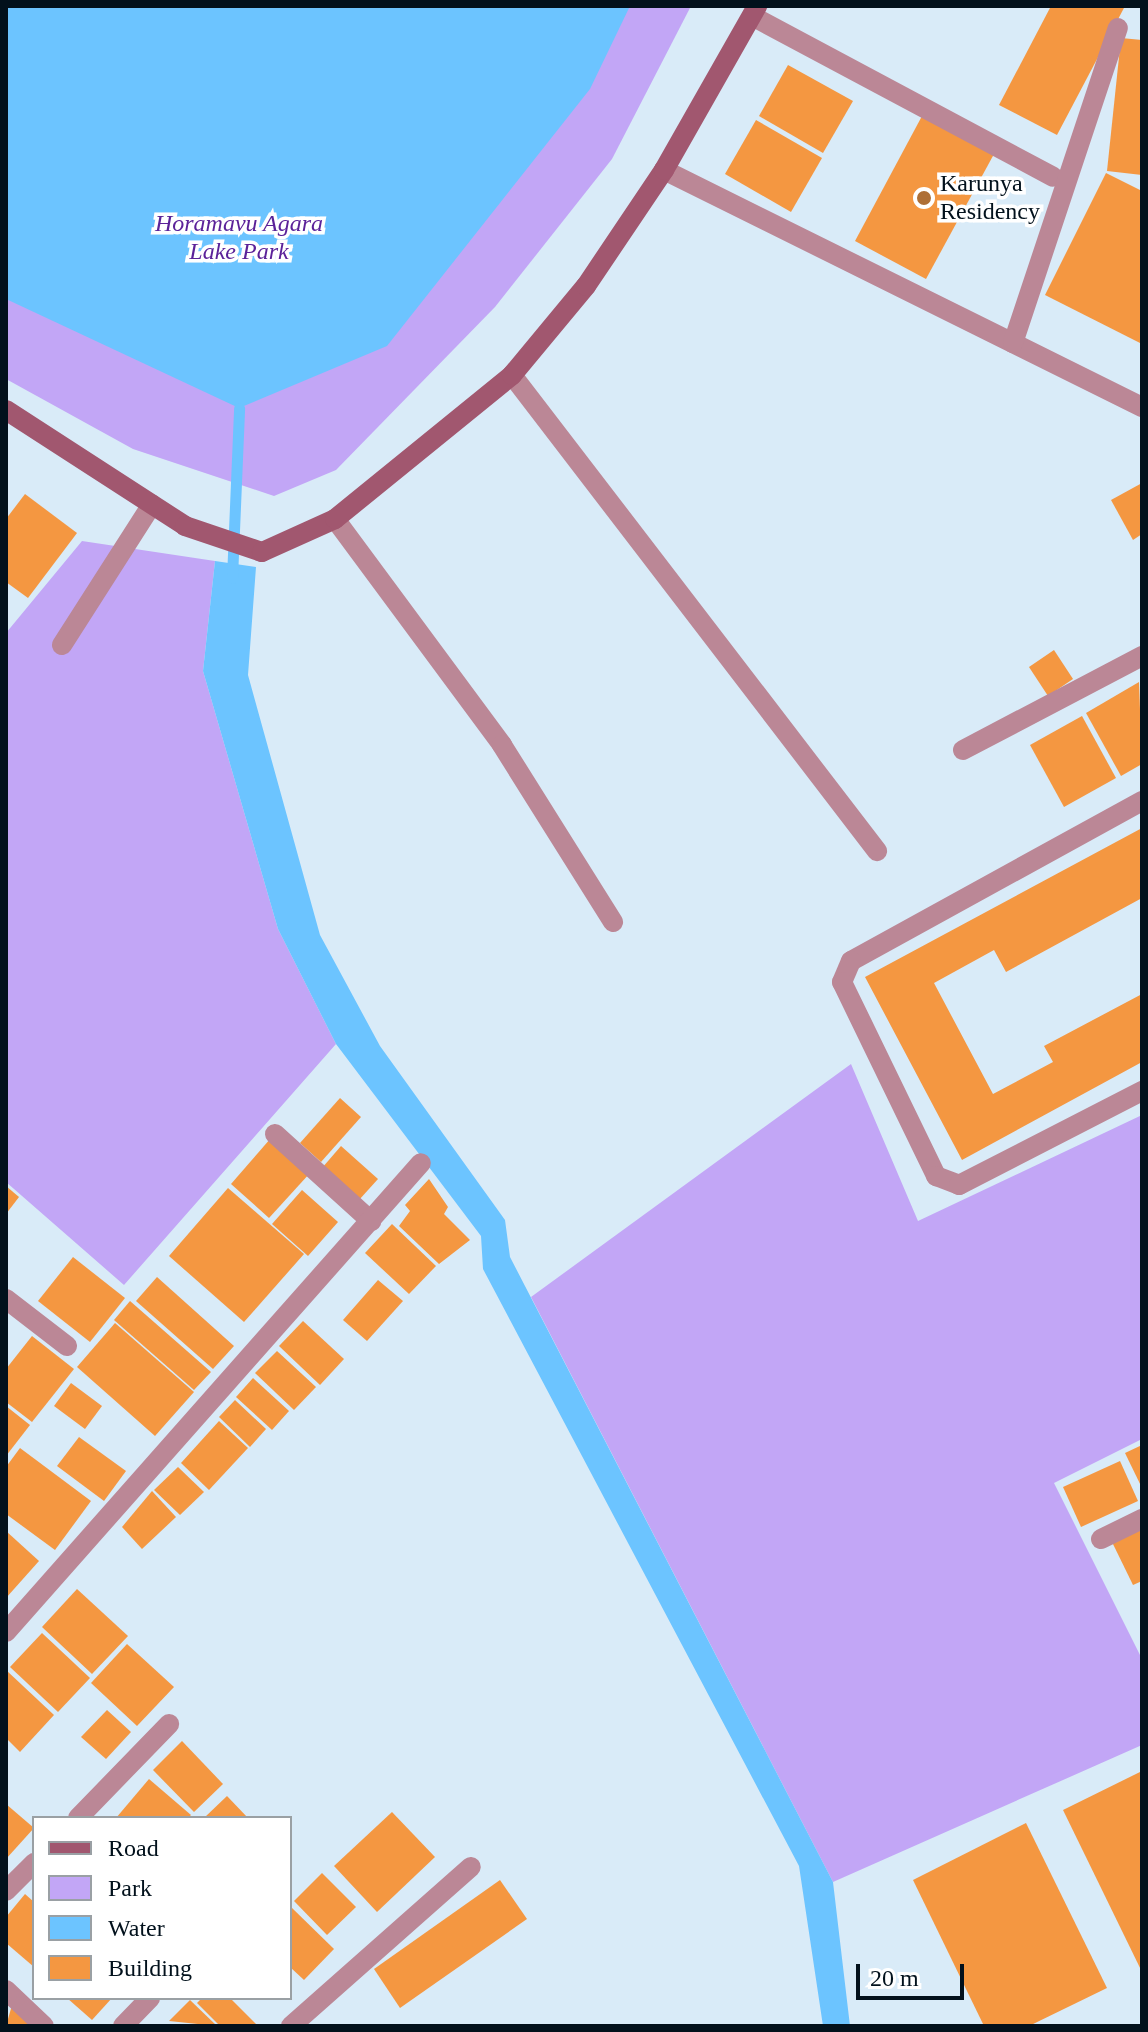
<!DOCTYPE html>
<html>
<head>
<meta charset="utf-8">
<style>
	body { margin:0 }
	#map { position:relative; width:1148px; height:2032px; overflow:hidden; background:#d9ebf8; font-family:"Times New Roman",serif }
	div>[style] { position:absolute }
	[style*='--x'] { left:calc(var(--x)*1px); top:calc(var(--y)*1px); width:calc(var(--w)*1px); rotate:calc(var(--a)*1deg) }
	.green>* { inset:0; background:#c2a6f6 }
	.water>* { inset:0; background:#6cc4ff }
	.stream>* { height:11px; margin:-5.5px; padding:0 5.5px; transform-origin:5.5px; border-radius:5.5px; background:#6cc4ff }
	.building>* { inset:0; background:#f49741 }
	.street>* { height:20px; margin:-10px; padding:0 10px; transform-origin:10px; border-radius:10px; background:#bb8796 }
	.secondary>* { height:20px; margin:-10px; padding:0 10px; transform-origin:10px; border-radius:10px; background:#a1576f }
	.dots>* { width:22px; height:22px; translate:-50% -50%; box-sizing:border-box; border:4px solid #fff; border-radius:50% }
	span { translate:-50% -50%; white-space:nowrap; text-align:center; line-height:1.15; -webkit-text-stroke:7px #fff; paint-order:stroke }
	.poi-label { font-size:24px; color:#02111c }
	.left { translate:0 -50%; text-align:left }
	.park-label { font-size:24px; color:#5b2299; font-style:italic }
	.frame { position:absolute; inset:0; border:8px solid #02111c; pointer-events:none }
	.legend { position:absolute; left:32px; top:1816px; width:260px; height:184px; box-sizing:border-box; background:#fff; border:2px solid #9aa0a4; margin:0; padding:10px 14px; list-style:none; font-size:24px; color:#02111c }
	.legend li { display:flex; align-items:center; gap:16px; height:40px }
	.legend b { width:40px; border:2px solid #9aa0a4 }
	.scale { position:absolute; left:856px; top:1964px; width:108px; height:36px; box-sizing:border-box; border:4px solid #02111c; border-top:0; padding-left:10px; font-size:24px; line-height:28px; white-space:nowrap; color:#02111c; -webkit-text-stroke:6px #fff; paint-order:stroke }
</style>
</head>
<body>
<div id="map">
	<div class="green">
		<div style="clip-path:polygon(6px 6px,691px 6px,612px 159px,495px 307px,336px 470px,274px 496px,133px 449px,6px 379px)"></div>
		<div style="clip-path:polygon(82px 541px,215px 561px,203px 671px,278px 929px,336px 1044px,124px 1285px,6px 1182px,6px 633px)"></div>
		<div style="clip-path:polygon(851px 1064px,918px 1221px,1142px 1115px,1142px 1439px,1054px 1483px,1142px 1659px,1142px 1745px,833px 1882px,531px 1297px)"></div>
	</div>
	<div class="water">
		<div style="clip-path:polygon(6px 6px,630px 6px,590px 89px,387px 346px,239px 408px,6px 299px)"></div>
		<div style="clip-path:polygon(215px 561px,256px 567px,248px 675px,320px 935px,380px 1046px,505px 1220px,510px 1257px,833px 1882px,850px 2026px,823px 2026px,799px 1866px,483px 1269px,481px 1236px,336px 1044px,278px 929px,203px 671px)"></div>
	</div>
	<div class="stream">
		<div style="--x:232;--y:578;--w:170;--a:-87.6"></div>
	</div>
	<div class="building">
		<div style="clip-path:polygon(1051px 6px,1125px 6px,1057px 135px,999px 105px)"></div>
		<div style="clip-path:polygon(1121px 38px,1142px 40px,1142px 175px,1107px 171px)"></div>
		<div style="clip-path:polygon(788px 65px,853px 101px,823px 153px,759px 116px)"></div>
		<div style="clip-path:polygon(922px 116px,994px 154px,926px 279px,855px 241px)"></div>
		<div style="clip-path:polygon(756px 120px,822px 158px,791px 212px,725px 174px)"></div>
		<div style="clip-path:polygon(1106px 173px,1142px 191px,1142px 344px,1045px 295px)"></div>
		<div style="clip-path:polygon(1142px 483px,1142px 534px,1133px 540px,1111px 500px)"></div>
		<div style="clip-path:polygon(25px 494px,77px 533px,28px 598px,6px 582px,6px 519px)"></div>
		<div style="clip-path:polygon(1054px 650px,1073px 679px,1048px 696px,1029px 667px)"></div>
		<div style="clip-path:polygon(1139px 682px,1142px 764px,1121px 776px,1086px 713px)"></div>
		<div style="clip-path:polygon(1082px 716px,1116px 778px,1064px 807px,1030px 745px)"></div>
		<div style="clip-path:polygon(1142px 828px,1142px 898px,1006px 972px,994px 950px,934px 983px,993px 1094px,1053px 1062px,1044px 1046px,1142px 994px,1142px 1062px,962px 1160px,865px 977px)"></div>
		<div style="clip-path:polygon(340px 1098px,361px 1117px,321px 1162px,300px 1143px)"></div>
		<div style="clip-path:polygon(271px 1138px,310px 1173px,269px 1218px,231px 1184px)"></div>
		<div style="clip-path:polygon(341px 1146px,378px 1179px,359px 1200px,322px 1168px)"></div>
		<div style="clip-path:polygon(429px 1179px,448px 1207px,444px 1214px,470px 1240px,439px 1264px,399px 1226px,410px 1211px,405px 1205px)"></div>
		<div style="clip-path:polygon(6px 1186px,19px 1197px,6px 1214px)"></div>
		<div style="clip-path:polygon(228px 1188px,304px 1254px,244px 1322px,169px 1256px)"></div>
		<div style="clip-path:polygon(302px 1190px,338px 1222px,308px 1256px,272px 1224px)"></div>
		<div style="clip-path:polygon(392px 1224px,436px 1266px,409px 1294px,365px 1253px)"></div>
		<div style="clip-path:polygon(73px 1257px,125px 1298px,90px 1342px,38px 1301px)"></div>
		<div style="clip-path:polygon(157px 1277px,234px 1346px,213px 1369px,136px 1301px)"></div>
		<div style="clip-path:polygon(378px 1280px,403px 1301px,367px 1341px,343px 1320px)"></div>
		<div style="clip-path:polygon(130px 1301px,211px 1372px,194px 1390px,114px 1320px)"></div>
		<div style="clip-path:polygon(303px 1321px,344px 1359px,320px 1385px,279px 1346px)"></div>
		<div style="clip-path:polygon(115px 1323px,194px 1392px,155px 1436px,77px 1367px)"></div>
		<div style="clip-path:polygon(32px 1336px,74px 1369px,32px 1422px,6px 1402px,6px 1369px)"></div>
		<div style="clip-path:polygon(277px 1351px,316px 1387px,294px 1410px,255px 1373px)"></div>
		<div style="clip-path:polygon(253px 1378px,289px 1411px,272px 1430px,236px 1397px)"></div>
		<div style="clip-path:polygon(71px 1383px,102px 1406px,85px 1429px,54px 1406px)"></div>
		<div style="clip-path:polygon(235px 1400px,266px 1429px,250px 1447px,219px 1417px)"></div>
		<div style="clip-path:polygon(6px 1406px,30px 1425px,6px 1456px)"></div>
		<div style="clip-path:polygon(219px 1421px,248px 1448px,209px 1490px,181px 1463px)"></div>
		<div style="clip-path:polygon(79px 1437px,126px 1471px,104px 1501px,57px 1466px)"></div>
		<div style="clip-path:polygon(1142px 1445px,1142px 1488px,1125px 1453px)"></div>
		<div style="clip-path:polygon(20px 1448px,91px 1501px,55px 1550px,6px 1514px,6px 1467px)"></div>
		<div style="clip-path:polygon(1120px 1461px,1138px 1501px,1081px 1527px,1063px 1487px)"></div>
		<div style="clip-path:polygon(178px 1467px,204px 1492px,180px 1515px,154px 1490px)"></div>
		<div style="clip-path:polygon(152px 1491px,176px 1517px,142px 1549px,122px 1527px)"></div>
		<div style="clip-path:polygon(1142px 1528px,1142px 1581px,1133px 1585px,1112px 1542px)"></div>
		<div style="clip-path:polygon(6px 1531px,39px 1561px,6px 1598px)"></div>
		<div style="clip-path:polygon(77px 1589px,128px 1636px,92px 1674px,42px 1627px)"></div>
		<div style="clip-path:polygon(42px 1633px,90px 1678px,58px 1712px,10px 1667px)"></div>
		<div style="clip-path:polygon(127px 1644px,174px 1687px,137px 1726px,91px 1683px)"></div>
		<div style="clip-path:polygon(6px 1670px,54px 1715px,20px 1752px,6px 1738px)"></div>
		<div style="clip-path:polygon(107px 1710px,131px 1732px,106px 1759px,81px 1737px)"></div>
		<div style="clip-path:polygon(182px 1741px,223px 1784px,194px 1812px,153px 1770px)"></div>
		<div style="clip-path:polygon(1142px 1771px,1142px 1972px,1063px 1810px)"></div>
		<div style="clip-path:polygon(149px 1779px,191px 1815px,188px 1818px,116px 1818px)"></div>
		<div style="clip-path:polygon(227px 1796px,248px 1818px,204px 1818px)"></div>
		<div style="clip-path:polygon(6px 1804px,34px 1828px,6px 1859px)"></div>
		<div style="clip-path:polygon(392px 1812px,435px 1857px,377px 1912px,334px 1866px)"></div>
		<div style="clip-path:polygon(1026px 1823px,1107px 1988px,1029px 2026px,984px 2026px,913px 1880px)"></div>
		<div style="clip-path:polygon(322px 1873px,356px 1907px,327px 1935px,294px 1901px)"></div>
		<div style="clip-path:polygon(500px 1880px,527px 1919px,400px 2008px,374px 1969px)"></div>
		<div style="clip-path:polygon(25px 1894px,34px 1902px,34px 1967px,6px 1943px,6px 1917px)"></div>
		<div style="clip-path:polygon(290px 1906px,334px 1949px,304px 1980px,290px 1967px)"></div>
		<div style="clip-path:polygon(67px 1998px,112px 1998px,92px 2020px)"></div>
		<div style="clip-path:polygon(202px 1998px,230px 1998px,257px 2025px,220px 2026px,197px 2003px)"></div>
		<div style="clip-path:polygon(190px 2000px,217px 2026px,169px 2021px)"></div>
		<div style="clip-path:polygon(12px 2005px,36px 2026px,6px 2026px)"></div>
	</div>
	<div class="street">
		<div style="--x:752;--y:16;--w:341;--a:28.1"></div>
		<div style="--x:664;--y:170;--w:534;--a:26.37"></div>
		<div style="--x:1013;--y:343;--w:332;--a:-71.6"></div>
		<div style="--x:512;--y:375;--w:600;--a:52.52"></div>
		<div style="--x:335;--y:519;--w:281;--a:53.5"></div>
		<div style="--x:502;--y:745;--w:209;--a:57.9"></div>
		<div style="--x:62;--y:645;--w:167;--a:-57.4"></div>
		<div style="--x:963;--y:750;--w:202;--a:-27.7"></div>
		<div style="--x:1142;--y:801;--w:332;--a:151.2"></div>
		<div style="--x:851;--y:961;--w:23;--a:113"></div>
		<div style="--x:842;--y:982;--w:216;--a:64.1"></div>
		<div style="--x:936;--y:1176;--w:25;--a:21"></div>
		<div style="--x:959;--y:1185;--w:206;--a:-27.2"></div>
		<div style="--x:275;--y:1134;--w:130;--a:42.2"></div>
		<div style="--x:6;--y:1299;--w:77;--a:37.6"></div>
		<div style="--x:1101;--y:1539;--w:46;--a:-26"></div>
		<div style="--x:6;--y:1632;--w:626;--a:-48.5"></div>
		<div style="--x:78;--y:1818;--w:131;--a:-45.9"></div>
		<div style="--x:6;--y:1891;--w:40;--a:-45"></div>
		<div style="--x:6;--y:1990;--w:52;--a:43.5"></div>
		<div style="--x:123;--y:2026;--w:39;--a:-46"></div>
		<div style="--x:291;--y:2026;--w:240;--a:-41.5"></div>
	</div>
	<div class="secondary">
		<div style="--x:6;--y:410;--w:213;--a:32.9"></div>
		<div style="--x:185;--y:526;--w:81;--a:18.7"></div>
		<div style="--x:262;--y:552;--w:80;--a:-24.3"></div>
		<div style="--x:335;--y:519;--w:228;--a:-39.1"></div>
		<div style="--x:512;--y:375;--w:116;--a:-50.3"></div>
		<div style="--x:586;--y:286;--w:140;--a:-56.1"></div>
		<div style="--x:664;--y:170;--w:189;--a:-60.4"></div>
	</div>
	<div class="dots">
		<div style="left:924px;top:198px;background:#ae6f36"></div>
	</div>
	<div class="poi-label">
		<span class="left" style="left:940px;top:198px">Karunya<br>Residency</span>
	</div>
	<div class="park-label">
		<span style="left:239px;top:238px">Horamavu Agara<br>Lake Park</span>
	</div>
	<div class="frame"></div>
	<ul class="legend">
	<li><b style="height:10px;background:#a1576f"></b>Road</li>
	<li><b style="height:22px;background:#c2a6f6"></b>Park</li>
	<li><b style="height:22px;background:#6cc4ff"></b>Water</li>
	<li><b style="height:22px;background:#f49741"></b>Building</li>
	</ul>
	<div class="scale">20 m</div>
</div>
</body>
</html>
